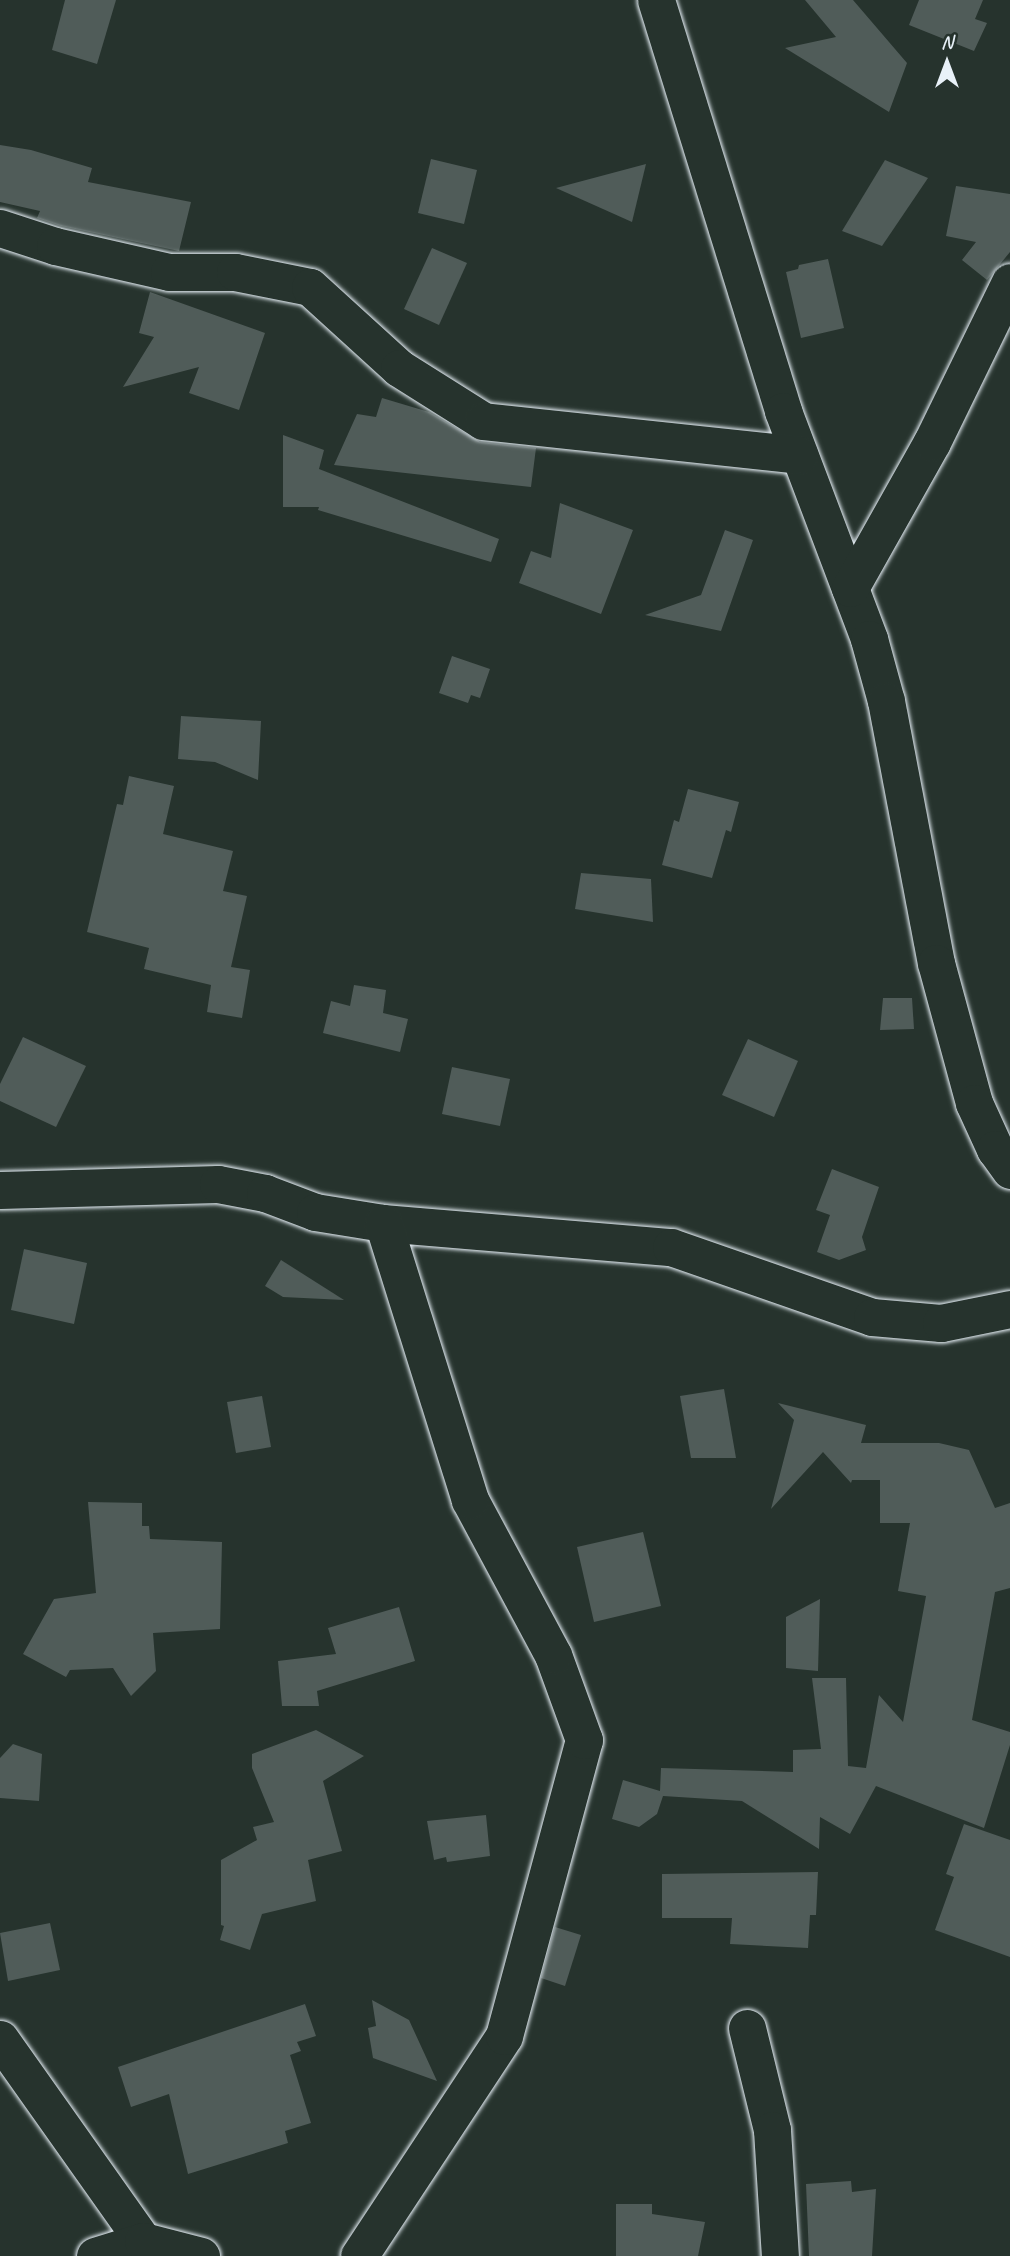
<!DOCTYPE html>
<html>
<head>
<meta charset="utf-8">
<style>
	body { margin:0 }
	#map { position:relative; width:1010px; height:2256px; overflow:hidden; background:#26332d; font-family:Caveat,sans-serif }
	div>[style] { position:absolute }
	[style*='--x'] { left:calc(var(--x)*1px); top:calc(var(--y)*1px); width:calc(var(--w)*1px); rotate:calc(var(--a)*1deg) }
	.building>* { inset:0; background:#505c59 }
	.roads { filter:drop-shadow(0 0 2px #e8f1f8) drop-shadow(0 0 2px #e8f1f8) }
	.street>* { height:37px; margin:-18.5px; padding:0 18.5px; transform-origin:18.5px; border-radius:18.5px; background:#26332d }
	span { translate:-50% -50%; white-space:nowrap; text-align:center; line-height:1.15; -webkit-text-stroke:6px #26332d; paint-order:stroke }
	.north { position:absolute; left:912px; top:28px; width:70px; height:70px; -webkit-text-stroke:5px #26332d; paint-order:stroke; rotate:0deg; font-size:19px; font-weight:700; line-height:28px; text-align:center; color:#e8f1f8 }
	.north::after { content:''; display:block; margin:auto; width:24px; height:32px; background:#e8f1f8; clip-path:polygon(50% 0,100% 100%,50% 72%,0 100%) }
</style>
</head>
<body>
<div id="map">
	<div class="building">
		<div style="clip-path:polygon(65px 0,116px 0,97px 64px,52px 50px)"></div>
		<div style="clip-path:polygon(805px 0,853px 0,907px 63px,889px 112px,785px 48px,836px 37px)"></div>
		<div style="clip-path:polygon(919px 0,983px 0,975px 19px,987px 23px,974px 51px,909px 25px)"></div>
		<div style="clip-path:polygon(0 145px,31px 150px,92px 168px,88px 182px,191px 202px,179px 251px,61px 226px,37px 218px,40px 211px,0 202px)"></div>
		<div style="clip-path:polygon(431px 159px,477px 170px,464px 224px,418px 213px)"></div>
		<div style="clip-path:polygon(885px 160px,928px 178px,882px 246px,842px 231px)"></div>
		<div style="clip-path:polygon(646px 164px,632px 222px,556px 188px)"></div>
		<div style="clip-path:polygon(956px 186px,1010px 194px,1010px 252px,987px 280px,962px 260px,976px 242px,946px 236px)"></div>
		<div style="clip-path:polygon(432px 248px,467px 263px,439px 325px,404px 309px)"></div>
		<div style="clip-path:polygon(828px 259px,844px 328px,801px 338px,786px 272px,798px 269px,799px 265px)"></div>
		<div style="clip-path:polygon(150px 292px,265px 333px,239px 410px,189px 393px,199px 367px,123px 387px,154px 337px,139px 333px)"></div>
		<div style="clip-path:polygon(382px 398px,429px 412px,480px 442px,536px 448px,531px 487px,334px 465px,357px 414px,376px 417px)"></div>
		<div style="clip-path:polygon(283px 435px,324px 450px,319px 469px,499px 539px,491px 562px,318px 510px,319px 507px,283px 507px)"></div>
		<div style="clip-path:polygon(560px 503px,633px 530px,601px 614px,519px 583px,531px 551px,551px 558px)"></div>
		<div style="clip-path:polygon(725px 530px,753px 540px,721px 631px,645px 615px,701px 595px)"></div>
		<div style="clip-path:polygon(452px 656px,490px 669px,480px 698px,471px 695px,468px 703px,439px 693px)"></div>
		<div style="clip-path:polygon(181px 716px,261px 721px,258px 780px,215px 762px,178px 759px)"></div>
		<div style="clip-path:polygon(129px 776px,174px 786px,163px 834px,233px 851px,223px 891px,247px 896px,231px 967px,250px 970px,242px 1018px,207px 1012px,211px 985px,144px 969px,149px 948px,87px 932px,117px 804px,123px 805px)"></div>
		<div style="clip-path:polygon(688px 789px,739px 802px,731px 832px,726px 830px,712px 878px,662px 865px,674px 820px,679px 822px)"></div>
		<div style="clip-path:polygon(581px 873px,651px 879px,653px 922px,575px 909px)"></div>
		<div style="clip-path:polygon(354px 985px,386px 990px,383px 1013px,408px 1019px,400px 1052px,323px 1033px,331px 1001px,350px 1006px)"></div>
		<div style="clip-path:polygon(883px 998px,912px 998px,914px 1029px,880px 1030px)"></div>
		<div style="clip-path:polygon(23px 1037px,86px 1066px,56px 1127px,0 1101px,0 1084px)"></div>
		<div style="clip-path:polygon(748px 1039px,798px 1061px,774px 1117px,722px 1095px)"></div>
		<div style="clip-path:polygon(452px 1067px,510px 1079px,500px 1126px,442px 1114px)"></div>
		<div style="clip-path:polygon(832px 1169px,879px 1187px,862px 1237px,866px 1250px,839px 1260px,817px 1252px,830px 1215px,816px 1210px)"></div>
		<div style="clip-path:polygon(24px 1249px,87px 1263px,74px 1324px,11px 1310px)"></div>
		<div style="clip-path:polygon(281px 1260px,344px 1300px,283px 1297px,265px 1286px)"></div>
		<div style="clip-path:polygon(724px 1389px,736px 1458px,691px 1458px,680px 1396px)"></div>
		<div style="clip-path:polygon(262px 1396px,271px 1447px,236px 1453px,227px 1402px)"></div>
		<div style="clip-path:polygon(778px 1403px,866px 1425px,861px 1443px,939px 1443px,969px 1450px,995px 1508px,1010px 1503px,1010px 1588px,995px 1592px,972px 1720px,1010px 1732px,1010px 1745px,984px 1828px,876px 1786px,850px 1834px,820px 1817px,819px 1849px,742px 1801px,663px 1796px,657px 1814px,639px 1827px,612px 1819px,623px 1780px,660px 1791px,661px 1768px,793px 1772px,793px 1750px,821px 1749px,812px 1678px,846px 1678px,848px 1766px,866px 1768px,879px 1695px,903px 1722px,926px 1596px,898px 1591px,910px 1523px,880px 1523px,880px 1480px,852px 1480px,851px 1483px,823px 1452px,771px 1509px,794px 1420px)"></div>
		<div style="clip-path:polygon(88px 1502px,142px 1503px,142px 1526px,149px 1526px,150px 1539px,222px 1542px,220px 1629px,153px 1633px,156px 1671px,131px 1696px,113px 1668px,70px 1670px,66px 1677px,23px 1654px,54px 1599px,96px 1593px)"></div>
		<div style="clip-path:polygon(643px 1532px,661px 1606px,594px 1622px,577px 1547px)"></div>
		<div style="clip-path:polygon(820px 1599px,818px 1671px,786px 1668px,786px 1617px)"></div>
		<div style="clip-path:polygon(399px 1607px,415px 1661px,317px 1691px,319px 1706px,282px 1706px,278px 1661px,336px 1654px,328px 1628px)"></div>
		<div style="clip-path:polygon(316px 1730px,364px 1756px,323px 1781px,342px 1851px,308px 1860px,316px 1901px,262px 1914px,250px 1950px,220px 1940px,224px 1926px,221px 1925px,221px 1860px,257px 1840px,253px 1827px,274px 1822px,252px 1768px,252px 1754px)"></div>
		<div style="clip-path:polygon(13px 1744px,42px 1754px,39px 1801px,0 1798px,0 1758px)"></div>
		<div style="clip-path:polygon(486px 1815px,490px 1856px,447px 1862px,446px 1857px,434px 1860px,427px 1821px)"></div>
		<div style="clip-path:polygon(964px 1824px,1010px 1840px,1010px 1957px,935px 1930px,954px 1877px,946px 1874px)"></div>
		<div style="clip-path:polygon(818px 1872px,816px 1915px,810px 1915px,808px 1948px,730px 1944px,732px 1918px,662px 1918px,662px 1874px)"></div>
		<div style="clip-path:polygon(50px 1923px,60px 1970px,8px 1981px,0 1933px)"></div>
		<div style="clip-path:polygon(555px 1927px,581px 1935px,565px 1986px,541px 1978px)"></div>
		<div style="clip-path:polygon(372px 2000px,409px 2020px,437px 2081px,373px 2058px,368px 2028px,376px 2026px)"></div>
		<div style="clip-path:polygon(305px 2004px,316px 2036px,297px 2042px,301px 2051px,290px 2055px,311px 2123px,285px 2131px,288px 2143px,188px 2174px,169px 2094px,131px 2107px,118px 2067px)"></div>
		<div style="clip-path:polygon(851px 2181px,852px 2192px,876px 2189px,872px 2256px,809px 2256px,806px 2184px)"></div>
		<div style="clip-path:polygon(616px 2204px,652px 2204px,652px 2214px,705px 2222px,698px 2256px,616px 2256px)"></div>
	</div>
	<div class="roads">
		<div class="street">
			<div style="--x:656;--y:0;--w:430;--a:72.8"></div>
			<div style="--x:783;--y:411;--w:244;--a:69.3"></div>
			<div style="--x:869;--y:639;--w:64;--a:74.7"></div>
			<div style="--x:886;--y:701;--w:267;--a:79.2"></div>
			<div style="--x:936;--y:963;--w:145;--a:74.8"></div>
			<div style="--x:974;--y:1103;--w:51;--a:65.5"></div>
			<div style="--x:995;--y:1149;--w:26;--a:54"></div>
			<div style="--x:0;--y:228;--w:58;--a:18.1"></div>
			<div style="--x:55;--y:246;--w:117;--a:12.8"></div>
			<div style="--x:169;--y:272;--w:66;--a:0"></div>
			<div style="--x:235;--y:272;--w:76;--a:11.3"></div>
			<div style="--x:310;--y:287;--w:120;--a:42.3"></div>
			<div style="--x:399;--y:368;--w:99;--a:32.2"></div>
			<div style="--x:483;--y:421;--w:318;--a:6.1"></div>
			<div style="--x:850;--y:588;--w:167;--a:-60.7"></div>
			<div style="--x:932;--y:442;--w:178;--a:-64"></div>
			<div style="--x:0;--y:1190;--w:218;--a:-1.6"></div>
			<div style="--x:218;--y:1184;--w:48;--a:10.8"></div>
			<div style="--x:265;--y:1193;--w:53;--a:20.8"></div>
			<div style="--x:315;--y:1212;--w:69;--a:9.2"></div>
			<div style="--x:383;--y:1223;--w:289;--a:4.8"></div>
			<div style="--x:671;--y:1247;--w:213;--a:19.2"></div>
			<div style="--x:872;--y:1317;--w:69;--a:5"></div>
			<div style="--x:941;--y:1323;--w:70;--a:-11.5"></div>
			<div style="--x:747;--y:2028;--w:105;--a:76.2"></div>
			<div style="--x:772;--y:2130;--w:126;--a:86.4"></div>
			<div style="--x:0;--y:2039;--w:247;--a:54.7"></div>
			<div style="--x:143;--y:2241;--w:16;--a:72"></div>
			<div style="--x:95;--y:2256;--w:50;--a:-17.4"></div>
			<div style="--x:143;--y:2241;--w:60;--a:14.5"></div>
			<div style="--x:359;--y:2256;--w:263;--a:-56.6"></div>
			<div style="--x:504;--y:2036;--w:307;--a:-74.9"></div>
			<div style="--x:584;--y:1740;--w:90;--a:-110"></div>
			<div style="--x:553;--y:1655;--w:176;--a:-118.2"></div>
			<div style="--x:470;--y:1500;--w:290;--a:-107.4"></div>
		</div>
	</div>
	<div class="north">N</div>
</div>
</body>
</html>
